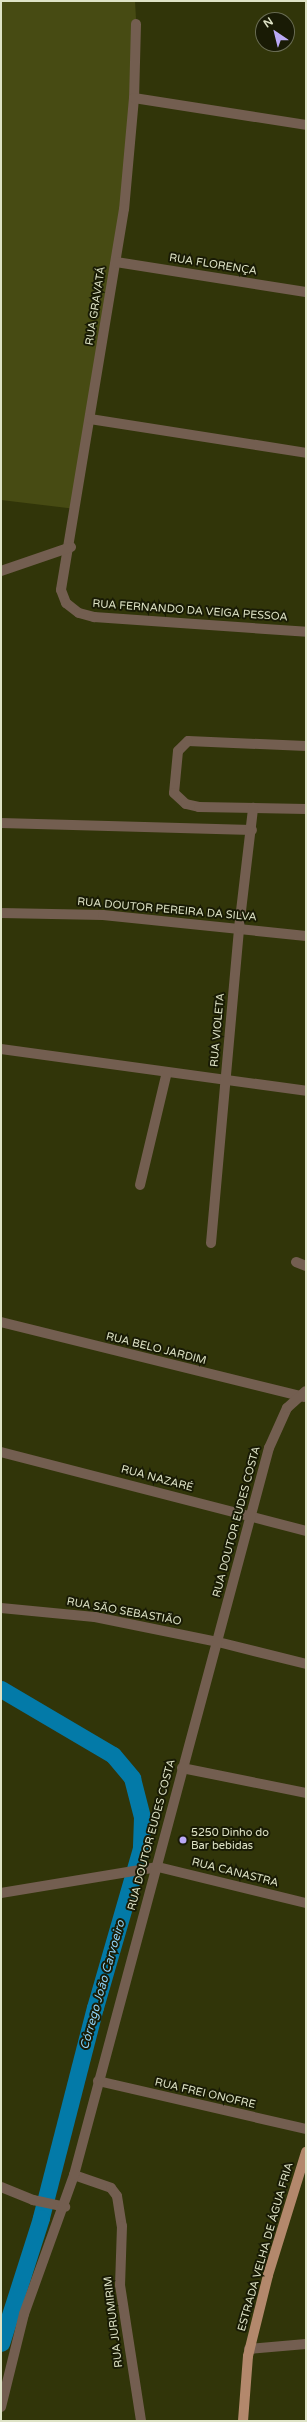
<!DOCTYPE html>
<html>
<head>
<meta charset="utf-8">
<style>
	body { margin:0 }
	#map { position:relative; width:307px; height:2422px; overflow:hidden; background:#313509; font-family:"Varela Round",sans-serif }
	div>[style] { position:absolute }
	[style*='--x'] { left:calc(var(--x)*1px); top:calc(var(--y)*1px); width:calc(var(--w)*1px); rotate:calc(var(--a)*1deg) }
	.green>* { inset:0; background:#474b13 }
	.canal>* { height:17px; margin:-8.5px; padding:0 8.5px; transform-origin:8.5px; border-radius:8.5px; background:#037aa8 }
	.minor>* { height:10px; margin:-5px; padding:0 5px; transform-origin:5px; border-radius:5px; background:#735e50 }
	.major>* { height:10px; margin:-5px; padding:0 5px; transform-origin:5px; border-radius:5px; background:#b3886c }
	.dots>* { width:11px; height:11px; translate:-50% -50%; box-sizing:border-box; border:2px solid #191b05; border-radius:50% }
	span { translate:-50% -50%; white-space:nowrap; text-align:center; line-height:1.15; -webkit-text-stroke:4px #191b05; paint-order:stroke }
	.street-label { font-size:11px; color:#dee3c6 }
	.poi-label { font-size:11px; color:#dee3c6 }
	.left { translate:0 -50%; text-align:left }
	.water-label { font-size:12px; color:#8ed1f7; font-style:italic }
	.frame { position:absolute; inset:0; border:2px solid #dee3c6; pointer-events:none }
	.north { position:absolute; left:255px; top:12px; width:40px; height:40px; box-sizing:border-box; background:#191b05; border:1px solid #686b52; border-radius:50%; rotate:325deg; font-size:11px; font-weight:700; line-height:16px; text-align:center; color:#dee3c6 }
	.north::after { content:''; display:block; margin:auto; width:14px; height:18px; background:#bbaaf6; clip-path:polygon(50% 0,100% 100%,50% 72%,0 100%) }
</style>
</head>
<body>
<div id="map">
	<div class="green">
		<div style="clip-path:polygon(1px 1px,135px 1px,137px 37px,124px 209px,76px 509px,1px 500px)"></div>
	</div>
	<div class="canal">
		<div style="--x:1;--y:1689;--w:130;--a:30.5"></div>
		<div style="--x:113;--y:1755;--w:30;--a:50"></div>
		<div style="--x:132;--y:1778;--w:40;--a:75.6"></div>
		<div style="--x:142;--y:1817;--w:31;--a:92"></div>
		<div style="--x:141;--y:1848;--w:166;--a:106.1"></div>
		<div style="--x:95;--y:2007;--w:218;--a:104.4"></div>
		<div style="--x:41;--y:2218;--w:131;--a:107.7"></div>
	</div>
	<div class="minor">
		<div style="--x:136;--y:24;--w:74;--a:91.5"></div>
		<div style="--x:134;--y:98;--w:111;--a:95.1"></div>
		<div style="--x:124;--y:209;--w:386;--a:99.4"></div>
		<div style="--x:61;--y:590;--w:14;--a:69"></div>
		<div style="--x:66;--y:603;--w:16;--a:38"></div>
		<div style="--x:79;--y:613;--w:16;--a:15"></div>
		<div style="--x:94;--y:617;--w:213;--a:4"></div>
		<div style="--x:134;--y:98;--w:174;--a:8.9"></div>
		<div style="--x:116;--y:262;--w:192;--a:9"></div>
		<div style="--x:90;--y:419;--w:219;--a:8.9"></div>
		<div style="--x:1;--y:571;--w:74;--a:-18.9"></div>
		<div style="--x:306;--y:746;--w:118;--a:-177.6"></div>
		<div style="--x:188;--y:741;--w:14;--a:135"></div>
		<div style="--x:178;--y:751;--w:42;--a:95.4"></div>
		<div style="--x:174;--y:793;--w:16;--a:43"></div>
		<div style="--x:186;--y:804;--w:13;--a:13"></div>
		<div style="--x:199;--y:807;--w:107;--a:1.1"></div>
		<div style="--x:1;--y:823;--w:251;--a:1.6"></div>
		<div style="--x:1;--y:913;--w:102;--a:1.1"></div>
		<div style="--x:103;--y:915;--w:204;--a:5.9"></div>
		<div style="--x:1;--y:1049;--w:308;--a:7.8"></div>
		<div style="--x:140;--y:1185;--w:116;--a:-76.6"></div>
		<div style="--x:211;--y:1243;--w:316;--a:-84.9"></div>
		<div style="--x:239;--y:928;--w:121;--a:-83.3"></div>
		<div style="--x:296;--y:1262;--w:11;--a:22"></div>
		<div style="--x:1;--y:1322;--w:312;--a:13.9"></div>
		<div style="--x:1;--y:1452;--w:315;--a:14.5"></div>
		<div style="--x:1;--y:1608;--w:94;--a:5.5"></div>
		<div style="--x:95;--y:1617;--w:126;--a:11.5"></div>
		<div style="--x:218;--y:1642;--w:91;--a:14"></div>
		<div style="--x:182;--y:1768;--w:126;--a:11.4"></div>
		<div style="--x:1;--y:1893;--w:159;--a:-9.4"></div>
		<div style="--x:158;--y:1867;--w:152;--a:13.7"></div>
		<div style="--x:98;--y:2081;--w:213;--a:13"></div>
		<div style="--x:74;--y:2175;--w:39;--a:19"></div>
		<div style="--x:111;--y:2188;--w:10;--a:53"></div>
		<div style="--x:117;--y:2196;--w:30;--a:81"></div>
		<div style="--x:122;--y:2226;--w:59;--a:91.9"></div>
		<div style="--x:120;--y:2285;--w:138;--a:81.2"></div>
		<div style="--x:1;--y:2187;--w:35;--a:22"></div>
		<div style="--x:33;--y:2200;--w:33;--a:12"></div>
		<div style="--x:249;--y:2349;--w:57;--a:-5"></div>
		<div style="--x:1;--y:2407;--w:96;--a:-76.1"></div>
		<div style="--x:24;--y:2314;--w:148;--a:-70.2"></div>
		<div style="--x:74;--y:2175;--w:753;--a:-74.99"></div>
		<div style="--x:269;--y:1448;--w:44;--a:-65.8"></div>
		<div style="--x:287;--y:1408;--w:25;--a:-42"></div>
	</div>
	<div class="major">
		<div style="--x:243;--y:2421;--w:65;--a:-85.6"></div>
		<div style="--x:248;--y:2356;--w:83;--a:-76.1"></div>
		<div style="--x:268;--y:2275;--w:129;--a:-72.8"></div>
	</div>
	<div class="dots">
		<div style="left:183px;top:1840px;background:#bbaaf6"></div>
	</div>
	<div class="street-label">
		<span style="left:213px;top:265px;rotate:9deg">RUA FLORENÇA</span>
		<span style="left:96px;top:306px;rotate:-81deg">RUA GRAVATÁ</span>
		<span style="left:190px;top:611px;rotate:4deg">RUA FERNANDO DA VEIGA PESSOA</span>
		<span style="left:167px;top:910px;rotate:5deg">RUA DOUTOR PEREIRA DA SILVA</span>
		<span style="left:218px;top:1030px;rotate:-85deg">RUA VIOLETA</span>
		<span style="left:156px;top:1349px;rotate:14deg">RUA BELO JARDIM</span>
		<span style="left:157px;top:1479px;rotate:15deg">RUA NAZARÉ</span>
		<span style="left:237px;top:1522px;rotate:-75deg">RUA DOUTOR EUDES COSTA</span>
		<span style="left:124px;top:1612px;rotate:10deg">RUA SÃO SEBASTIÃO</span>
		<span style="left:152px;top:1835px;rotate:-75deg">RUA DOUTOR EUDES COSTA</span>
		<span style="left:235px;top:1873px;rotate:14deg">RUA CANASTRA</span>
		<span style="left:205px;top:2094px;rotate:13deg">RUA FREI ONOFRE</span>
		<span style="left:266px;top:2247px;rotate:-74deg">ESTRADA VELHA DE ÁGUA FRIA</span>
		<span style="left:114px;top:2322px;rotate:-97deg">RUA JURUMIRIM</span>
	</div>
	<div class="poi-label">
		<span class="left" style="left:191px;top:1840px">5250 Dinho do<br>Bar bebidas</span>
	</div>
	<div class="water-label">
		<span style="left:103px;top:1985px;rotate:-74deg">Córrego João Carvoeiro</span>
	</div>
	<div class="frame"></div>
	<div class="north">N</div>
</div>
</body>
</html>
